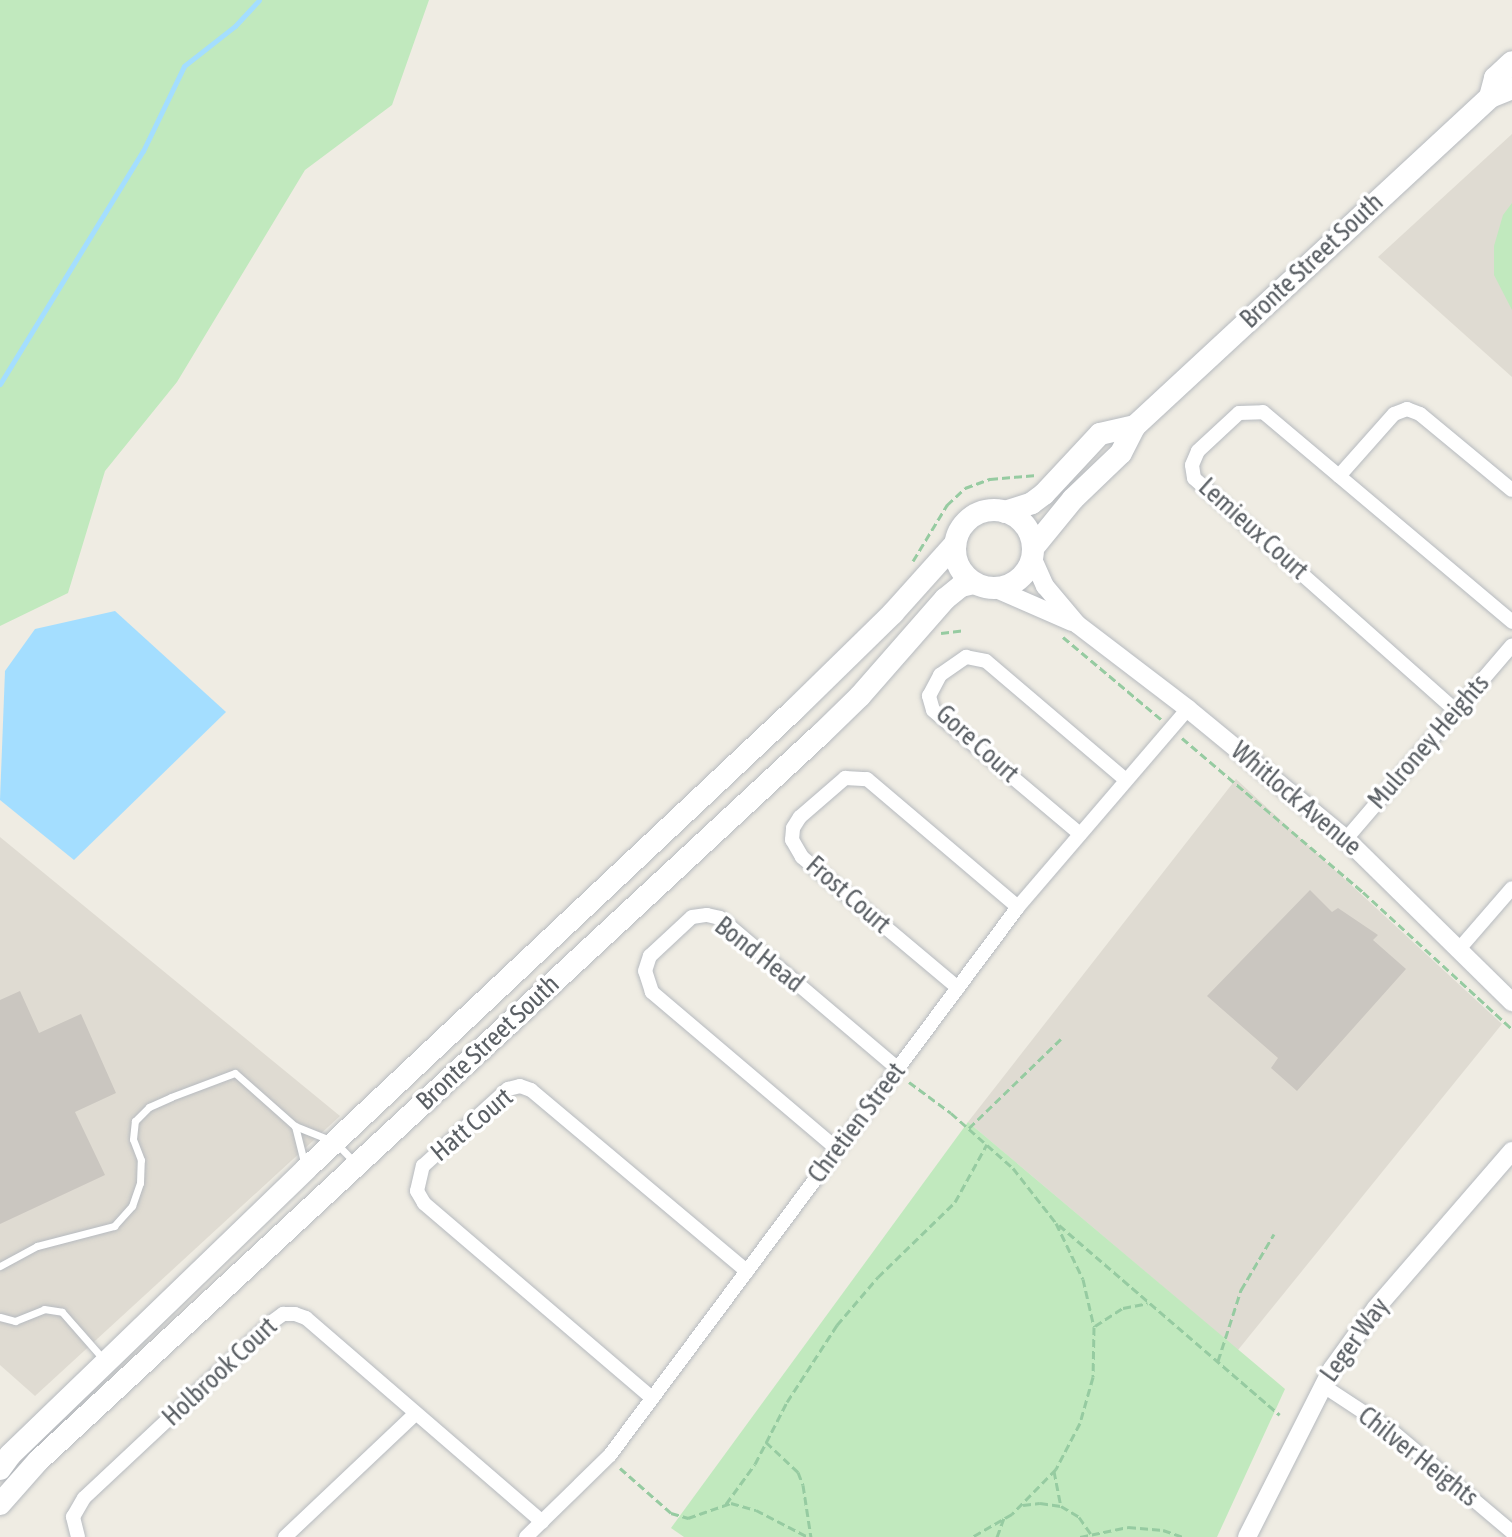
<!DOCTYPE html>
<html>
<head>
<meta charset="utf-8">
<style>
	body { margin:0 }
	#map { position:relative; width:1512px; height:1537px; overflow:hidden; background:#efece3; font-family:"Asap Condensed",sans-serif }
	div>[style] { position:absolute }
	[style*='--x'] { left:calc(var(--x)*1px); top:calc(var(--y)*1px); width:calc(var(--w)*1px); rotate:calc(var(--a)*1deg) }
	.education>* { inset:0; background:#dfdbd2 }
	.green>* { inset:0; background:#c1e9be }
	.water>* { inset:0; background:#a4deff }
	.stream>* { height:5px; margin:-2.5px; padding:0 2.5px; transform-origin:2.5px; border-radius:2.5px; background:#a4deff }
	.building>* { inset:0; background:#cac6c0 }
	.path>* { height:3px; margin-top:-1.5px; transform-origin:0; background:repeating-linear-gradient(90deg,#96cba1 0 8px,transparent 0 12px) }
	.roads { filter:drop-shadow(0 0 2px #b6babf) drop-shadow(0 0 2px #b6babf) }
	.service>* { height:7px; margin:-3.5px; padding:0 3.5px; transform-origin:3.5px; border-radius:3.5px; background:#fff }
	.minor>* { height:14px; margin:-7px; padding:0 7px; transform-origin:7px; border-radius:7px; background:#fff }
	.tertiary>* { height:18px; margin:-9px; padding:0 9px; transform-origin:9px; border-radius:9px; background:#fff }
	.secondary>* { height:22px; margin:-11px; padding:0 11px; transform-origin:11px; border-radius:11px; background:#fff }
	.secondary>.ring { margin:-11px; padding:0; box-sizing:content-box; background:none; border:22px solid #fff; border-radius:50% }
	span { translate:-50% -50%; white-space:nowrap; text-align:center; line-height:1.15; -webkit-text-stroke:7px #fff; paint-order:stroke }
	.street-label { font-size:26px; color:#5b6065 }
</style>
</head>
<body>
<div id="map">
	<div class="education">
		<div style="clip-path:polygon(1512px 134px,1512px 377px,1378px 257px)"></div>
		<div style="clip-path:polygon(1236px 779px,1502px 1024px,1238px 1350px,968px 1122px)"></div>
		<div style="clip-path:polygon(0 837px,340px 1116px,35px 1396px,0 1365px)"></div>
	</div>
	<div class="green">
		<div style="clip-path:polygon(0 0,429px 0,392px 105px,305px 170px,177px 382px,105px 471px,68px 593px,0 626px)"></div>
		<div style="clip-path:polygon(1512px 203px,1512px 310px,1494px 275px,1494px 246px,1503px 215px)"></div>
		<div style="clip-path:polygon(968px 1122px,1285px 1389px,1217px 1537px,684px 1537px,671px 1528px)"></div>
	</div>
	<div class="water">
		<div style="clip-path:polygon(115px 611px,226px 712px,74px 860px,0 800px,5px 671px,35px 629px)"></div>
	</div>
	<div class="stream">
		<div style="--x:0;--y:384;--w:273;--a:-58.5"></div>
		<div style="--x:143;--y:151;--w:94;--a:-64.2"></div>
		<div style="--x:184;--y:66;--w:65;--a:-38.1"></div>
		<div style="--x:235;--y:26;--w:35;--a:-47"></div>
	</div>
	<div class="building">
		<div style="clip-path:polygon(1310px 890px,1332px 912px,1338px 908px,1378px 935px,1373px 940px,1406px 969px,1297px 1091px,1271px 1068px,1278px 1058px,1207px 996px)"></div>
		<div style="clip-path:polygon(20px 991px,39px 1033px,81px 1014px,116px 1093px,75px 1112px,105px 1175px,0 1224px,0 1000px)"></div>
	</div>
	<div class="path">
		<div style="--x:913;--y:561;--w:66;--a:-58.7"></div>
		<div style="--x:947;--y:505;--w:25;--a:-43"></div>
		<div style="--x:965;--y:488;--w:27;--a:-20"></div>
		<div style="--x:990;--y:479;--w:47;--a:-4.9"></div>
		<div style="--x:941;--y:633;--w:23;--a:-7"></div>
		<div style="--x:1063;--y:637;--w:129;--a:40"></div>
		<div style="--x:1182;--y:738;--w:238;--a:40.4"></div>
		<div style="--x:1363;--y:892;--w:202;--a:42.6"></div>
		<div style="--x:909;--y:1082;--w:52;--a:36.4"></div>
		<div style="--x:951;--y:1113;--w:83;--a:41.6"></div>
		<div style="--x:1013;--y:1168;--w:70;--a:52"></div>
		<div style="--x:1056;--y:1223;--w:62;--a:64.3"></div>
		<div style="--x:1083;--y:1279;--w:49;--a:77.1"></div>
		<div style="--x:1094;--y:1327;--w:50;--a:91.1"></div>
		<div style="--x:1093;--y:1377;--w:48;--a:105.8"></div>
		<div style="--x:1080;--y:1423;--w:52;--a:117.6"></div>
		<div style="--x:1056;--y:1469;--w:63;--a:134.4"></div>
		<div style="--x:1012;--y:1514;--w:46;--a:150.1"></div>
		<div style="--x:969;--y:1128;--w:128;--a:-44.1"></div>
		<div style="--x:1059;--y:1225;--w:291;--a:40.7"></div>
		<div style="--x:1095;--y:1326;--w:33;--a:-33"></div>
		<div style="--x:1123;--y:1308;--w:25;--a:-11"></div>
		<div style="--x:1218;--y:1361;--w:75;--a:-72.1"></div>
		<div style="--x:1241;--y:1290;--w:65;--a:-59.5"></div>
		<div style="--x:766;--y:1442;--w:44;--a:43.2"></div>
		<div style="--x:798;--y:1472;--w:14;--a:69"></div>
		<div style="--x:803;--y:1485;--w:53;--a:81.3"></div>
		<div style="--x:620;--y:1468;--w:68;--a:41.4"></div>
		<div style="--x:671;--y:1513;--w:18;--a:16"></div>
		<div style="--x:688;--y:1518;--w:46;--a:-19.2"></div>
		<div style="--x:731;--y:1503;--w:26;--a:16"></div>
		<div style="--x:756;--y:1510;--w:59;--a:27.4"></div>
		<div style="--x:1054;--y:1471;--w:36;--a:79"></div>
		<div style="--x:726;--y:1504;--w:49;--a:-54.1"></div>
		<div style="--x:755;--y:1464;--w:70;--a:-62.7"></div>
		<div style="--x:787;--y:1402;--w:92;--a:-57"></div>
		<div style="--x:837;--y:1325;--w:63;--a:-49.5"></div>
		<div style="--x:878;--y:1277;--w:107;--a:-44.2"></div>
		<div style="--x:955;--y:1202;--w:66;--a:-61.1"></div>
		<div style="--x:1023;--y:1505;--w:17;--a:-7"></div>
		<div style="--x:1040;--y:1503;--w:21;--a:8"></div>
		<div style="--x:1061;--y:1506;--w:21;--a:31"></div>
		<div style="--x:1079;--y:1517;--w:24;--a:55"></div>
		<div style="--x:997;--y:1537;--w:20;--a:-70"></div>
		<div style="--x:1080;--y:1537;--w:49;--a:-11.8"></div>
		<div style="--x:1128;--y:1527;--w:35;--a:5"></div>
		<div style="--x:1163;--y:1530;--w:21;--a:19"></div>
	</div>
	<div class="roads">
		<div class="service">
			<div style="--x:295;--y:1126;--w:41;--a:76"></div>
			<div style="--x:0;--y:1266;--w:42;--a:-28.4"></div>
			<div style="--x:37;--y:1246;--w:80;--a:-14.6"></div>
			<div style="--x:114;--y:1226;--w:27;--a:-48"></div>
			<div style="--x:132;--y:1206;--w:24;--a:-71"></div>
			<div style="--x:140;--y:1183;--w:23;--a:-88"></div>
			<div style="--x:141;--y:1160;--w:22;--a:-111"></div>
			<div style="--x:133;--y:1139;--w:18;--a:-84"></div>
			<div style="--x:135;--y:1121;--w:20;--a:-45"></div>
			<div style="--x:149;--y:1107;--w:24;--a:-24"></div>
			<div style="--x:171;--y:1097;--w:68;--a:-20.6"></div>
			<div style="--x:235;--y:1073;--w:80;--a:41.5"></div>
			<div style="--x:295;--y:1126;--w:43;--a:21.8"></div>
			<div style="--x:335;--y:1142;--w:29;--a:46"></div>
			<div style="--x:0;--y:1317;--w:16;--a:15"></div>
			<div style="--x:15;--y:1321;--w:31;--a:-22"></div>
			<div style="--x:44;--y:1309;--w:18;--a:9"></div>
			<div style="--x:62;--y:1312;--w:65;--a:48.7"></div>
		</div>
		<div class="minor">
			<div style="--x:1339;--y:476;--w:83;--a:-48.4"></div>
			<div style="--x:1394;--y:414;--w:14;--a:-21"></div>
			<div style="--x:1407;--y:409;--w:14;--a:21"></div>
			<div style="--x:1420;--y:414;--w:119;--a:39.6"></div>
			<div style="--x:1455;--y:710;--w:349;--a:-138.4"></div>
			<div style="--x:1194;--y:478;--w:13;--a:-99"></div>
			<div style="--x:1192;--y:465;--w:15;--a:-67"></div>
			<div style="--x:1198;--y:451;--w:56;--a:-42.8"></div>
			<div style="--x:1239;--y:413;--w:24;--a:-2"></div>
			<div style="--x:1263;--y:412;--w:326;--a:40.1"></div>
			<div style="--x:1080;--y:834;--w:192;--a:-139.9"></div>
			<div style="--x:933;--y:710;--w:15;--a:-106"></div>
			<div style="--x:929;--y:696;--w:24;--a:-62"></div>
			<div style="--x:940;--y:675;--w:32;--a:-35"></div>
			<div style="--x:966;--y:657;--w:20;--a:11"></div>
			<div style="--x:986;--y:661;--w:184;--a:40.4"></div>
			<div style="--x:1346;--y:839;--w:255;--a:-49.4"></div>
			<div style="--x:1460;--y:948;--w:79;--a:-49.1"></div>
			<div style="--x:958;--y:988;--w:204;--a:-140"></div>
			<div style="--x:802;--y:857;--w:20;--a:-120"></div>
			<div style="--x:792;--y:840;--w:12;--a:-85"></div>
			<div style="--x:793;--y:828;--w:13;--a:-58"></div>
			<div style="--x:800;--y:817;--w:60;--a:-40.9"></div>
			<div style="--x:845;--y:778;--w:22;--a:3"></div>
			<div style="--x:867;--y:779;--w:198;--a:40.3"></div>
			<div style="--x:837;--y:1149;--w:243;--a:-139.7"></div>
			<div style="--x:652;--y:992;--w:22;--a:-108"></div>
			<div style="--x:645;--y:971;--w:16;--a:-72"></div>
			<div style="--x:650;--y:956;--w:57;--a:-42.9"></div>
			<div style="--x:692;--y:917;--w:15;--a:-8"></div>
			<div style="--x:707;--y:915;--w:13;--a:13"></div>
			<div style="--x:720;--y:918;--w:233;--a:40.3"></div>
			<div style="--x:1322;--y:1385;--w:84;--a:33.3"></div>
			<div style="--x:1392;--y:1431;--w:157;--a:40.1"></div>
			<div style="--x:652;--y:1398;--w:300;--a:-139.5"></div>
			<div style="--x:424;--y:1203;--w:14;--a:-120"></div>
			<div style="--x:417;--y:1191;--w:26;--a:-77"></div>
			<div style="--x:423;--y:1166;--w:115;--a:-42.2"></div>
			<div style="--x:508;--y:1089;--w:12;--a:-14"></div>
			<div style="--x:520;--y:1086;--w:12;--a:20"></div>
			<div style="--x:531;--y:1090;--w:282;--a:40"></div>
			<div style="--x:78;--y:1537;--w:21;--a:-104"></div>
			<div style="--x:73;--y:1517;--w:22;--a:-60"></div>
			<div style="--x:84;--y:1498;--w:258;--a:-43.1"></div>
			<div style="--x:272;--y:1322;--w:14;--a:-36"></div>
			<div style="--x:283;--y:1314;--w:12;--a:0"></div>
			<div style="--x:295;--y:1314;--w:12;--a:20"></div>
			<div style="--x:306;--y:1318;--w:312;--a:40.8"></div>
			<div style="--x:285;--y:1537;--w:180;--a:-43.4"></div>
			<div style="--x:526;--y:1537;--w:117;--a:-44.3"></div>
			<div style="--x:610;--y:1455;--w:683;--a:-53.33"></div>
			<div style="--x:1018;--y:907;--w:261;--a:-49.4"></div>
		</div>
		<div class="tertiary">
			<div style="--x:1032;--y:557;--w:32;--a:66"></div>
			<div style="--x:1045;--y:586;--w:50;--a:49.9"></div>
			<div style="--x:1077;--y:624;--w:140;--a:37.4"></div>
			<div style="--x:1188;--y:709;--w:205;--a:39.4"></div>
			<div style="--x:1346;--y:839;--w:233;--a:44.5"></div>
			<div style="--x:994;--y:588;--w:85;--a:23.6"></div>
			<div style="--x:1247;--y:1537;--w:188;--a:-63.2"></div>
			<div style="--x:1332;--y:1369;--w:75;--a:-54.2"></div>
			<div style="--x:1376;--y:1308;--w:208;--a:-49.1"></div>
		</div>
		<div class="secondary">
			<div style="--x:1490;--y:97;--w:20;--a:-75"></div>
			<div style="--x:1495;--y:78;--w:23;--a:-43"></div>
			<div class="ring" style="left:955px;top:510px;width:56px;height:56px"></div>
			<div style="--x:1005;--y:512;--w:28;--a:-18"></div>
			<div style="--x:1032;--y:503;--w:15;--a:-37"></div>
			<div style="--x:1044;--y:494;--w:82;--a:-47"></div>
			<div style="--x:1100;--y:434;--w:36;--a:-13"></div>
			<div style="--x:1033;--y:548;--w:63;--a:-50.8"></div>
			<div style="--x:1073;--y:499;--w:66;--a:-43.8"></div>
			<div style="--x:1121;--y:453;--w:30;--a:-63"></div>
			<div style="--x:1135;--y:426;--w:484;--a:-42.8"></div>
			<div style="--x:1490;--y:97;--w:24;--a:-22"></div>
			<div style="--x:0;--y:1469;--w:17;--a:-54"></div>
			<div style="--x:10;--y:1455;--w:412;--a:-44"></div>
			<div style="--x:306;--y:1169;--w:670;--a:-43.25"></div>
			<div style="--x:794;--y:710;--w:139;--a:-44.4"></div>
			<div style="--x:893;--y:613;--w:93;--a:-48.1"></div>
			<div style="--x:0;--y:1504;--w:57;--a:-48.5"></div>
			<div style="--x:38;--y:1461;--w:1068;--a:-42.88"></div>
			<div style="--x:821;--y:734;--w:54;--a:-44.3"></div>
			<div style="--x:860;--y:696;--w:129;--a:-48.8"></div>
			<div style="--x:945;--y:599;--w:21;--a:-39"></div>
			<div style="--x:961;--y:586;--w:13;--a:-13"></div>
		</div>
	</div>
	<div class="street-label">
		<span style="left:1312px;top:261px;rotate:-43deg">Bronte Street South</span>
		<span style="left:1253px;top:529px;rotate:42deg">Lemieux Court</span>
		<span style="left:1429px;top:742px;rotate:-49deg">Mulroney Heights</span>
		<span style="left:977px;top:744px;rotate:42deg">Gore Court</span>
		<span style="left:1296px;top:799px;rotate:40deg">Whitlock Avenue</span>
		<span style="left:848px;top:895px;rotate:41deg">Frost Court</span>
		<span style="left:759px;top:955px;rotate:38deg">Bond Head</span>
		<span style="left:488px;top:1043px;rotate:-43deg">Bronte Street South</span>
		<span style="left:857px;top:1123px;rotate:-53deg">Chretien Street</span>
		<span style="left:472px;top:1125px;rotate:-40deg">Hatt Court</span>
		<span style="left:1355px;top:1340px;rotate:-54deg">Leger Way</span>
		<span style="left:220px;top:1372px;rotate:-43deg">Holbrook Court</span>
		<span style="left:1418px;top:1457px;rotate:38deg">Chilver Heights</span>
	</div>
</div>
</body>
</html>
